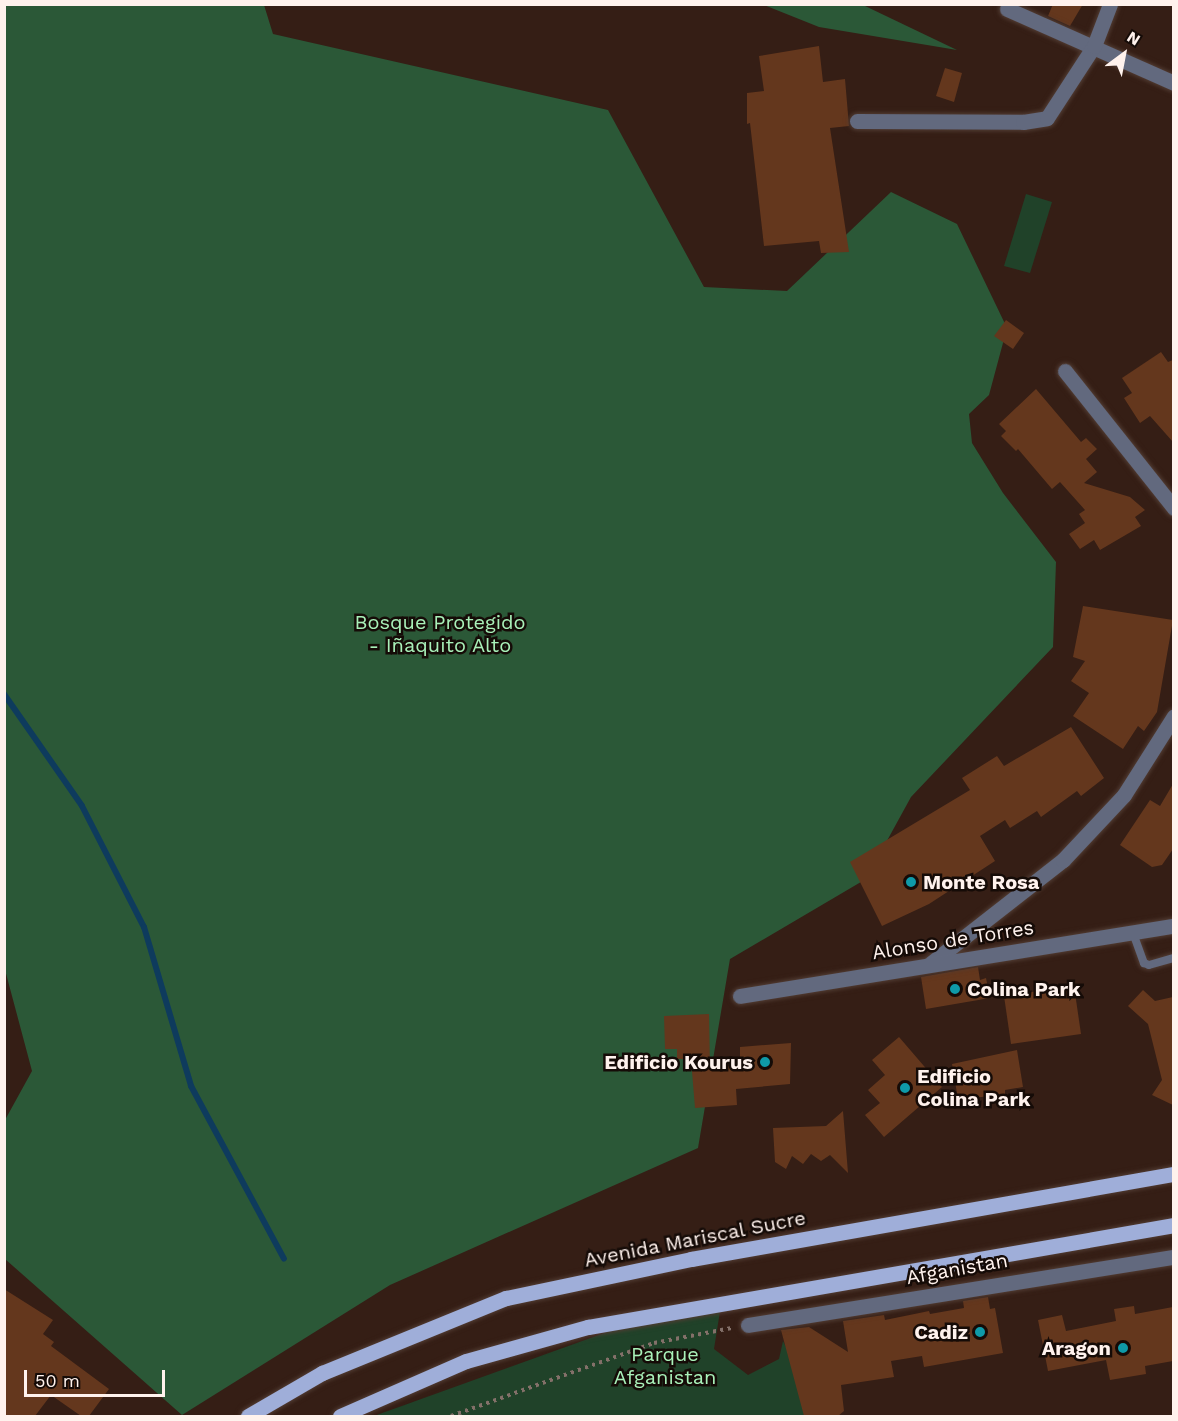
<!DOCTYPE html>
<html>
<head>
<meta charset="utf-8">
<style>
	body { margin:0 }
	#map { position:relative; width:1178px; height:1421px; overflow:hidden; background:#351e15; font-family:"Work Sans",sans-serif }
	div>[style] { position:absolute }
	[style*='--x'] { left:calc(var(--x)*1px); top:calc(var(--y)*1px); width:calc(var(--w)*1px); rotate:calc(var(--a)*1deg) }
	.green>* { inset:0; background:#204229 }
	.forest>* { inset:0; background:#2b5837 }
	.stream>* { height:6px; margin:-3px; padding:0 3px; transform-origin:3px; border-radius:3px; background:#0e3b5d }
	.building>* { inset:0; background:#64371d }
	.path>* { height:4px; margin-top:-2px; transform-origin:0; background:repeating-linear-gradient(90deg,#837069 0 3px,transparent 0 7.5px) }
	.roads { filter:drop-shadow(0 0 2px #513c33) drop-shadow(0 0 2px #513c33) }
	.lane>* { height:8px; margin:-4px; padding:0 4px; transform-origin:4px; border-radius:4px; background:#62697e }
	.street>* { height:15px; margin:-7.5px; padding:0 7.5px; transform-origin:7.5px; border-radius:7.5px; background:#62697e }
	.primary>* { height:15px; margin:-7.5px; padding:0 7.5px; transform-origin:7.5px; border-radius:7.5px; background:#9faed9 }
	.dots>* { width:16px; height:16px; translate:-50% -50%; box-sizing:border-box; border:3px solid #150b07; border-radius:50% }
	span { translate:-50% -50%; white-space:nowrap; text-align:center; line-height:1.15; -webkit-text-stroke:5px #150b07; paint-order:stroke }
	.park-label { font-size:20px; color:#a9f1b9 }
	.poi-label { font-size:20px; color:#fff2ed; font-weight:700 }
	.left { translate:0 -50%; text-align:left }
	.right { translate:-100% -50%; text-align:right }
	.street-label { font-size:20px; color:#fff2ed }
	.frame { position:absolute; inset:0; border:6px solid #fff2ed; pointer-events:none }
	.north { position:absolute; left:1094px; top:24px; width:60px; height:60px; -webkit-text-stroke:4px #150b07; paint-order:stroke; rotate:32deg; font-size:16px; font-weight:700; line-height:24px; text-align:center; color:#fff2ed }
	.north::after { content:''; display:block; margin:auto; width:21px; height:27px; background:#fff2ed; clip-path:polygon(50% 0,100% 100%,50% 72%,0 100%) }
	.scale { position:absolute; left:24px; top:1370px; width:141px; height:27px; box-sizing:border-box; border:3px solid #fff2ed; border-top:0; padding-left:8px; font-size:18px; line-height:21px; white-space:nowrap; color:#fff2ed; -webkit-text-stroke:4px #150b07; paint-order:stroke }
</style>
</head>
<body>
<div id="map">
	<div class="green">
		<div style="clip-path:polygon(1026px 194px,1052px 202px,1030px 273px,1004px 266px)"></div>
		<div style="clip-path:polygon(721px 1305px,714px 1349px,748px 1375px,779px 1359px,783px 1341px,795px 1365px,806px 1416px,374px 1416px,657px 1314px)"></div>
	</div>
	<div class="forest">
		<div style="clip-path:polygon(5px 5px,264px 5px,273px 34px,608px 110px,704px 287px,787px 291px,891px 192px,957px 224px,1007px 328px,989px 395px,969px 414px,972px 443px,1003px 493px,1056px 562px,1053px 647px,911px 797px,866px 879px,730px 959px,698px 1148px,390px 1285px,182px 1415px,5px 1259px,5px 1120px,32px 1071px,4px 966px)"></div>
		<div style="clip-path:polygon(764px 5px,863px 5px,957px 50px,819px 27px)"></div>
	</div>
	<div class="stream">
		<div style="--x:4;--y:694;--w:136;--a:55.1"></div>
		<div style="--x:82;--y:806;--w:136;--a:62.9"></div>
		<div style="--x:144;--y:927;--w:166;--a:73.5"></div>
		<div style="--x:191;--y:1086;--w:196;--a:61.7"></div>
	</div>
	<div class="building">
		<div style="clip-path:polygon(1053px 4px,1083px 4px,1070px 26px,1048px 16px)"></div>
		<div style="clip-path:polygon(819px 46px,823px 82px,845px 79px,849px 126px,830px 128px,849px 252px,821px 253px,819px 241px,764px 246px,750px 123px,747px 124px,747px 93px,764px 91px,759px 56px)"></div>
		<div style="clip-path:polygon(945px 68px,962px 73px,954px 102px,936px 96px)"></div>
		<div style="clip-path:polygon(1006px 320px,1024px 333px,1013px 349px,994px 336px)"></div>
		<div style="clip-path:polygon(1161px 352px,1168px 362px,1173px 360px,1173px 442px,1150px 416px,1140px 423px,1124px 398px,1132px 393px,1122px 378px)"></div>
		<div style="clip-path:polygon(1036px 389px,1081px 442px,1086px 438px,1097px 449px,1086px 459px,1097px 472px,1084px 483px,1130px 497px,1145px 510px,1135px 517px,1141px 526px,1100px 550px,1094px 540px,1080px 549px,1069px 534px,1085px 523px,1079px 514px,1085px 510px,1060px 482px,1052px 489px,1018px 449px,1016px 451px,1001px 436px,1006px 431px,999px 424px)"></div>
		<div style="clip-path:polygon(1083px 606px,1173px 620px,1157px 712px,1144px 731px,1138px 726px,1123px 749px,1073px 716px,1089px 693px,1071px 681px,1085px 661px,1073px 657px)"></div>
		<div style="clip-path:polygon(1071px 727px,1104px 778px,1081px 796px,1077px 791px,1041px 817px,1037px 811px,1010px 828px,1005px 820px,980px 836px,995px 861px,929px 904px,882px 926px,850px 862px,970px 790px,962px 778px,997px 756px,1004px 766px)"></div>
		<div style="clip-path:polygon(1173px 784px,1173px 849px,1162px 865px,1152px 867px,1120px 845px,1150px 800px,1160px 806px)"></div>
		<div style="clip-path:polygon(978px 967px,980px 980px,986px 978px,990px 998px,926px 1009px,921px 977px)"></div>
		<div style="clip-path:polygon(1074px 986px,1081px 1034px,1011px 1044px,1004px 996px)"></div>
		<div style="clip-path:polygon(1143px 990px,1155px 1001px,1173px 997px,1173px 1105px,1152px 1095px,1162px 1080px,1148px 1024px,1128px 1006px)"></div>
		<div style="clip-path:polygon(709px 1014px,710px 1068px,740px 1065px,740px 1047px,791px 1043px,790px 1084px,736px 1089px,737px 1105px,695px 1108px,691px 1059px,677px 1059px,677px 1049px,665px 1049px,664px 1016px)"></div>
		<div style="clip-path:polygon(899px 1037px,942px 1087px,884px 1137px,865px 1115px,880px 1103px,868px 1090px,885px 1075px,872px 1060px)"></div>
		<div style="clip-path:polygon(1017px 1050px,1023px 1087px,1005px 1090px,1005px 1095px,958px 1099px,952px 1064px)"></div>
		<div style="clip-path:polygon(843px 1111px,848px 1173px,830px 1155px,821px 1161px,811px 1154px,803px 1164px,792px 1156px,786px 1169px,775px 1162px,773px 1128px,826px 1126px)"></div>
		<div style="clip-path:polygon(4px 1289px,53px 1320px,43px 1334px,54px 1342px,51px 1346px,109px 1389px,89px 1416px,81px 1416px,51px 1395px,35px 1416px,4px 1416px)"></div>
		<div style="clip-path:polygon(988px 1297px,990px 1309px,995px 1308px,1003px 1353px,924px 1367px,922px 1356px,891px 1361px,894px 1377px,841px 1385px,844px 1411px,838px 1416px,804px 1416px,781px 1330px,809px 1327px,848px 1352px,843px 1321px,884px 1315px,885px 1320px,929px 1311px,930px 1314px,964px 1308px,963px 1301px)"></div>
		<div style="clip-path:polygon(1134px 1306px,1135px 1314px,1173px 1307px,1173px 1361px,1145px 1366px,1146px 1374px,1110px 1380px,1106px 1360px,1048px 1371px,1038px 1320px,1062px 1315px,1066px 1331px,1116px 1321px,1114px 1309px)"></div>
	</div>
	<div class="path">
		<div style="--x:451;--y:1416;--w:216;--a:-19.8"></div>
		<div style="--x:654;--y:1343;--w:79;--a:-10.9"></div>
	</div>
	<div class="roads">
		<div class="lane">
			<div style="--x:1133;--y:933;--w:32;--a:70"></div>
			<div style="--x:1144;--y:963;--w:5;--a:22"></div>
			<div style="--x:1149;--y:965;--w:26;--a:-16"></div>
		</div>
		<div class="street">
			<div style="--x:1007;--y:9;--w:183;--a:23.9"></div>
			<div style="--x:857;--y:121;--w:166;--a:0.3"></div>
			<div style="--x:1023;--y:122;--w:24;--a:-9"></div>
			<div style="--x:1047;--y:118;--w:86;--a:-56.9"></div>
			<div style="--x:1094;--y:46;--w:45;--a:-69.1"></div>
			<div style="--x:1065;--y:371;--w:175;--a:51.5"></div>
			<div style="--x:931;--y:963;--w:167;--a:-38"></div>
			<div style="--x:1063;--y:860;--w:89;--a:-46.8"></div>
			<div style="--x:1124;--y:795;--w:93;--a:-57.7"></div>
			<div style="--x:740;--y:996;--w:440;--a:-9.2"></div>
			<div style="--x:748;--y:1325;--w:431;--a:-9.1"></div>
		</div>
		<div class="primary">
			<div style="--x:248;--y:1416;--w:86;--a:-30.2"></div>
			<div style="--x:322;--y:1373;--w:199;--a:-22.2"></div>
			<div style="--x:506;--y:1298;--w:189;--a:-11.9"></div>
			<div style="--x:691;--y:1259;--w:490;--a:-10"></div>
			<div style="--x:340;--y:1416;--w:137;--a:-23.6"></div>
			<div style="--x:466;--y:1361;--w:127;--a:-15.6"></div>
			<div style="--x:588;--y:1327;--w:595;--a:-9.87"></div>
		</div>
	</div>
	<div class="dots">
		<div style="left:911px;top:882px;background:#0f9aa8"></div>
		<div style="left:955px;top:989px;background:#0f9aa8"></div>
		<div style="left:765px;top:1062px;background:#0f9aa8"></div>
		<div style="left:905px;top:1088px;background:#0f9aa8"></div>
		<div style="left:980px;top:1332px;background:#0f9aa8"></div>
		<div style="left:1123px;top:1348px;background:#0f9aa8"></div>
	</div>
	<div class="park-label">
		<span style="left:440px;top:634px">Bosque Protegido<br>- Iñaquito Alto</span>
		<span style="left:665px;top:1366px">Parque<br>Afganistan</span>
	</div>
	<div class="poi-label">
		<span class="left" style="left:923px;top:882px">Monte Rosa</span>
		<span class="left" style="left:967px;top:989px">Colina Park</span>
		<span class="right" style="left:753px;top:1062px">Edificio Kourus</span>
		<span class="left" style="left:917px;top:1088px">Edificio<br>Colina Park</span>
		<span class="right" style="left:968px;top:1332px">Cadiz</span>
		<span class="right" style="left:1111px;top:1348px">Aragon</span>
	</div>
	<div class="street-label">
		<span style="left:953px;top:940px;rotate:-9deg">Alonso de Torres</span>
		<span style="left:695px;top:1239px;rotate:-11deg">Avenida Mariscal Sucre</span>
		<span style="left:957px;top:1269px;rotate:-10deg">Afganistan</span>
	</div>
	<div class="frame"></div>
	<div class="north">N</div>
	<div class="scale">50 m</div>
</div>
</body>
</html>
